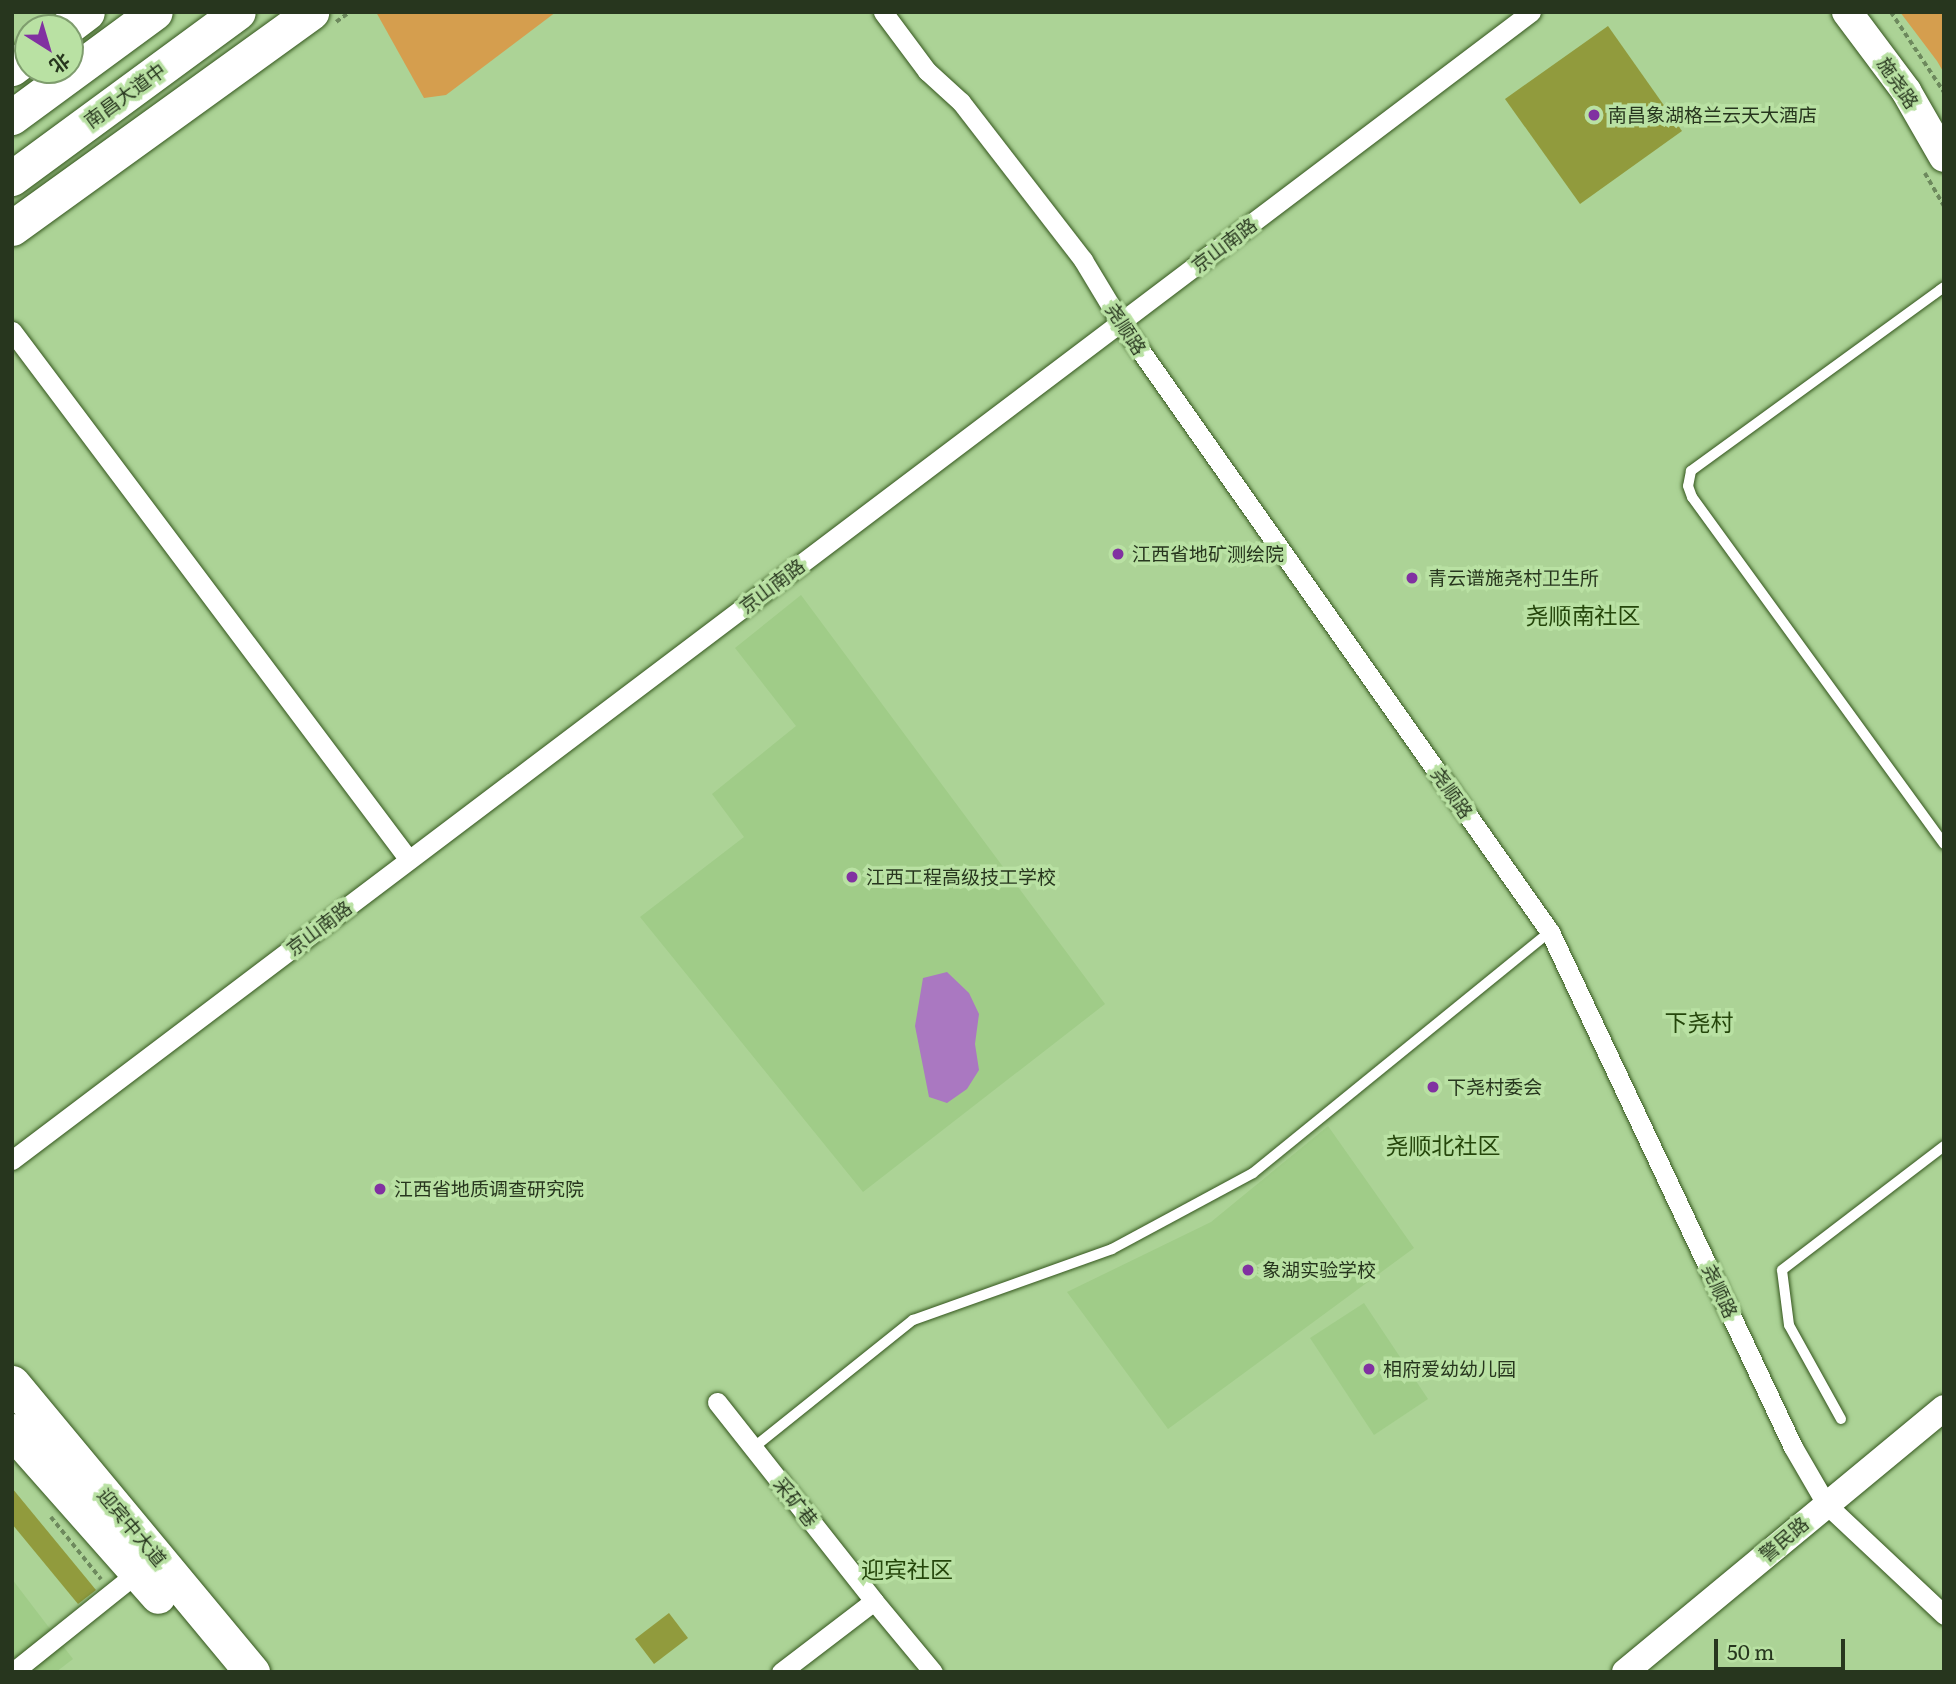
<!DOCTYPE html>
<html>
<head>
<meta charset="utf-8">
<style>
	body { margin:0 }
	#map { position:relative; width:1956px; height:1684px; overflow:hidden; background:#acd396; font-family:Literata,"Noto Sans SC",serif }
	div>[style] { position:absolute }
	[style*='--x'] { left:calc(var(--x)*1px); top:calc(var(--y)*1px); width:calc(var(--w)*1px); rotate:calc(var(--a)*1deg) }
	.built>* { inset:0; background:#a0cc88 }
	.green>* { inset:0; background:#d59e4e }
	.water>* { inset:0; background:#aa78c1 }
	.building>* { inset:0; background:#919b3d }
	.path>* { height:3.5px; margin-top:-1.75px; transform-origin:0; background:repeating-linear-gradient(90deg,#6d895d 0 5px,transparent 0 8.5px) }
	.roads { filter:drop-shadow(0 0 2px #34561d) drop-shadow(0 0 2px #34561d) }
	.lane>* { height:10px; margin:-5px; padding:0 5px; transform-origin:5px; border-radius:5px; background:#fff }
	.street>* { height:19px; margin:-9.5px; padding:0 9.5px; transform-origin:9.5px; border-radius:9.5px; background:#fff }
	.secondary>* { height:26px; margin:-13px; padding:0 13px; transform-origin:13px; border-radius:13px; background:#fff }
	.primary>* { height:30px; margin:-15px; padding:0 15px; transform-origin:15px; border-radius:15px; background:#fff }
	.highway>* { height:35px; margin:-17.5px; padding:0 17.5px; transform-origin:17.5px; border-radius:17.5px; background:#fff }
	.dots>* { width:19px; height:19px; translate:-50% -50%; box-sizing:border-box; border:4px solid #b9e1a3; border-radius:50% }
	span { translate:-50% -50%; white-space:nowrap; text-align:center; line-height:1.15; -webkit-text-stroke:7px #b9e1a3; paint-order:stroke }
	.street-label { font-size:19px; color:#27361e }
	.poi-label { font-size:19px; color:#27361e }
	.left { translate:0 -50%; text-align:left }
	.quarter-label { font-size:23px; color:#25460b }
	.frame { position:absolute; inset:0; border:14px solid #27361e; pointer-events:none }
	.north { position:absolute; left:14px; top:14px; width:70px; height:70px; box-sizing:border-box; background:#b9e1a3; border:2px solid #7f9d6e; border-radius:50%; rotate:143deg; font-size:19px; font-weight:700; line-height:28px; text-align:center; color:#27361e }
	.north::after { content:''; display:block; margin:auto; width:24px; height:32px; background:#8131a1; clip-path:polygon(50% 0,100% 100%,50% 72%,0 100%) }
	.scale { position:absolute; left:1714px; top:1639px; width:131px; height:32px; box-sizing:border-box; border:4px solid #27361e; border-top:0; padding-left:9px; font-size:21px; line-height:24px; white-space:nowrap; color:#27361e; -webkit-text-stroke:5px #b9e1a3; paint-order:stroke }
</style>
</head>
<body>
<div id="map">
	<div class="built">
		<div style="clip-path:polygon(801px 595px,1105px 1004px,863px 1192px,640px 917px,744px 837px,712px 794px,796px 726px,735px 648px)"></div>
		<div style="clip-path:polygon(1328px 1126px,1414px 1248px,1168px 1429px,1067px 1292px,1211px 1222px)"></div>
		<div style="clip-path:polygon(1364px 1303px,1428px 1399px,1374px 1435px,1310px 1338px)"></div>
		<div style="clip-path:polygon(12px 1579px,73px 1659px,56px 1672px,12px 1672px)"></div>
	</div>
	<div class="green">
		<div style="clip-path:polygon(376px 12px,556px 12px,446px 95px,424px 98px)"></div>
		<div style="clip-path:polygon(1900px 12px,1944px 12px,1944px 73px,1937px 61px)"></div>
	</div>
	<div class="water">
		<div style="clip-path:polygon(947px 972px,969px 993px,979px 1014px,975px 1044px,979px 1070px,967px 1089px,947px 1103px,929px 1097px,915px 1026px,923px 978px)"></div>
	</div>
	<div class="building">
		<div style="clip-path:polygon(1608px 26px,1682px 131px,1580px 204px,1505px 99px)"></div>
		<div style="clip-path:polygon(12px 1488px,96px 1590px,78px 1604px,12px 1524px)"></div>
		<div style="clip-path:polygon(669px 1613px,688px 1638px,654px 1664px,635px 1639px)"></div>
	</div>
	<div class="path">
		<div style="--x:1891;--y:12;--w:96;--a:56.5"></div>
		<div style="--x:336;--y:22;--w:17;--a:-36"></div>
		<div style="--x:1925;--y:173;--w:38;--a:60"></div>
		<div style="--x:51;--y:1517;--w:80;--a:51.1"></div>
	</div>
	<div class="roads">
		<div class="lane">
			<div style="--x:1944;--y:287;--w:313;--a:144"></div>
			<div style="--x:1691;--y:471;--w:15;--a:101"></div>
			<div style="--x:1688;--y:486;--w:12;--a:70"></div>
			<div style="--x:1692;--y:497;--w:429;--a:54"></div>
			<div style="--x:1841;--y:1419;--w:107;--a:-119"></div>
			<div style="--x:1789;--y:1325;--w:55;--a:-97.3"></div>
			<div style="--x:1782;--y:1270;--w:204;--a:-37.4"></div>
			<div style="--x:753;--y:1448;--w:205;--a:-38.7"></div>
			<div style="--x:913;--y:1320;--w:211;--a:-19.6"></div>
			<div style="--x:1112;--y:1249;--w:160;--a:-28.3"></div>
			<div style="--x:1253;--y:1173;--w:382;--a:-39.1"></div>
		</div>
		<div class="street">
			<div style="--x:883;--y:12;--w:74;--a:53.3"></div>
			<div style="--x:927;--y:71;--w:46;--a:42.4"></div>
			<div style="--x:961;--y:102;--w:200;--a:52.3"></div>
			<div style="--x:1083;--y:260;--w:74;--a:58.9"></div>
			<div style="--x:1121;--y:323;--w:745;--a:54.84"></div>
			<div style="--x:1550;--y:932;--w:569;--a:64.74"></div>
			<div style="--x:1793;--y:1447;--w:66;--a:59.9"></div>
			<div style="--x:1826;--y:1504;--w:162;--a:43.2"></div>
			<div style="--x:12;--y:331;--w:661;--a:53.11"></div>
			<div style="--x:12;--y:1160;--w:1904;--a:-37.08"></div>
			<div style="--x:717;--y:1402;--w:253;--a:51.7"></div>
			<div style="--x:874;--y:1601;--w:117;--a:142.6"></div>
			<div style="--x:874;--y:1601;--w:92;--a:50.3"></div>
			<div style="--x:13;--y:1672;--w:160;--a:-38.7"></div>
		</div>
		<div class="secondary">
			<div style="--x:1625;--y:1672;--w:414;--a:-39.6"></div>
		</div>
		<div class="primary">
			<div style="--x:1847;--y:12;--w:99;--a:53.2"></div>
			<div style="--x:1906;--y:91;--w:76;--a:60.1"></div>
		</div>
		<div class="highway">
			<div style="--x:66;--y:28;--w:26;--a:-37"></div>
			<div style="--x:12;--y:68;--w:20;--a:-37"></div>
			<div style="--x:12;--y:117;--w:177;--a:-36.3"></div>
			<div style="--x:12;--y:178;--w:280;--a:-36.3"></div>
			<div style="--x:12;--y:228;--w:369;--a:-35.8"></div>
			<div style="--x:12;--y:1383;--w:376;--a:50.3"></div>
			<div style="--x:12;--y:1431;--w:220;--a:48.5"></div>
		</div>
	</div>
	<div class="dots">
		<div style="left:1594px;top:115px;background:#8131a1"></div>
		<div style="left:1118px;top:554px;background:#8131a1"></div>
		<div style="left:1412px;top:578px;background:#8131a1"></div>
		<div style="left:852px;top:877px;background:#8131a1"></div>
		<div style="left:1433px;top:1087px;background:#8131a1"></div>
		<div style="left:380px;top:1189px;background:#8131a1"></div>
		<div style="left:1248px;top:1270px;background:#8131a1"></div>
		<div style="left:1369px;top:1369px;background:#8131a1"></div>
	</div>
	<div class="street-label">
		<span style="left:1898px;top:83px;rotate:56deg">施尧路</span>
		<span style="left:125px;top:95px;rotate:-36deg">南昌大道中</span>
		<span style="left:1224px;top:245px;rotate:-37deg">京山南路</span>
		<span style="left:1126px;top:329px;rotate:57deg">尧顺路</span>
		<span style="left:772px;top:586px;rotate:-37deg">京山南路</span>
		<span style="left:1452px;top:793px;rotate:55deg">尧顺路</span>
		<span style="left:319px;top:928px;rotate:-37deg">京山南路</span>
		<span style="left:1720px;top:1291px;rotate:65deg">尧顺路</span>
		<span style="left:796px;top:1502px;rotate:52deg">采矿巷</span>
		<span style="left:132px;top:1527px;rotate:50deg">迎宾中大道</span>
		<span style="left:1784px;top:1539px;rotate:-40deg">警民路</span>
	</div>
	<div class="poi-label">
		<span class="left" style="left:1608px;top:115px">南昌象湖格兰云天大酒店</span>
		<span class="left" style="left:1132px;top:554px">江西省地矿测绘院</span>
		<span class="left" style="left:1428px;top:578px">青云谱施尧村卫生所</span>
		<span class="left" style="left:866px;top:877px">江西工程高级技工学校</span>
		<span class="left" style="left:1447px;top:1087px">下尧村委会</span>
		<span class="left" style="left:394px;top:1189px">江西省地质调查研究院</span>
		<span class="left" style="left:1262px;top:1270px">象湖实验学校</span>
		<span class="left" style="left:1383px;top:1369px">相府爱幼幼儿园</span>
	</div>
	<div class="quarter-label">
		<span style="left:1583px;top:614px">尧顺南社区</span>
		<span style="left:1699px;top:1021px">下尧村</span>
		<span style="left:1443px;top:1144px">尧顺北社区</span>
		<span style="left:907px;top:1568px">迎宾社区</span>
	</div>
	<div class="frame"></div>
	<div class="north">北</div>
	<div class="scale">50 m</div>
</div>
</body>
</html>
